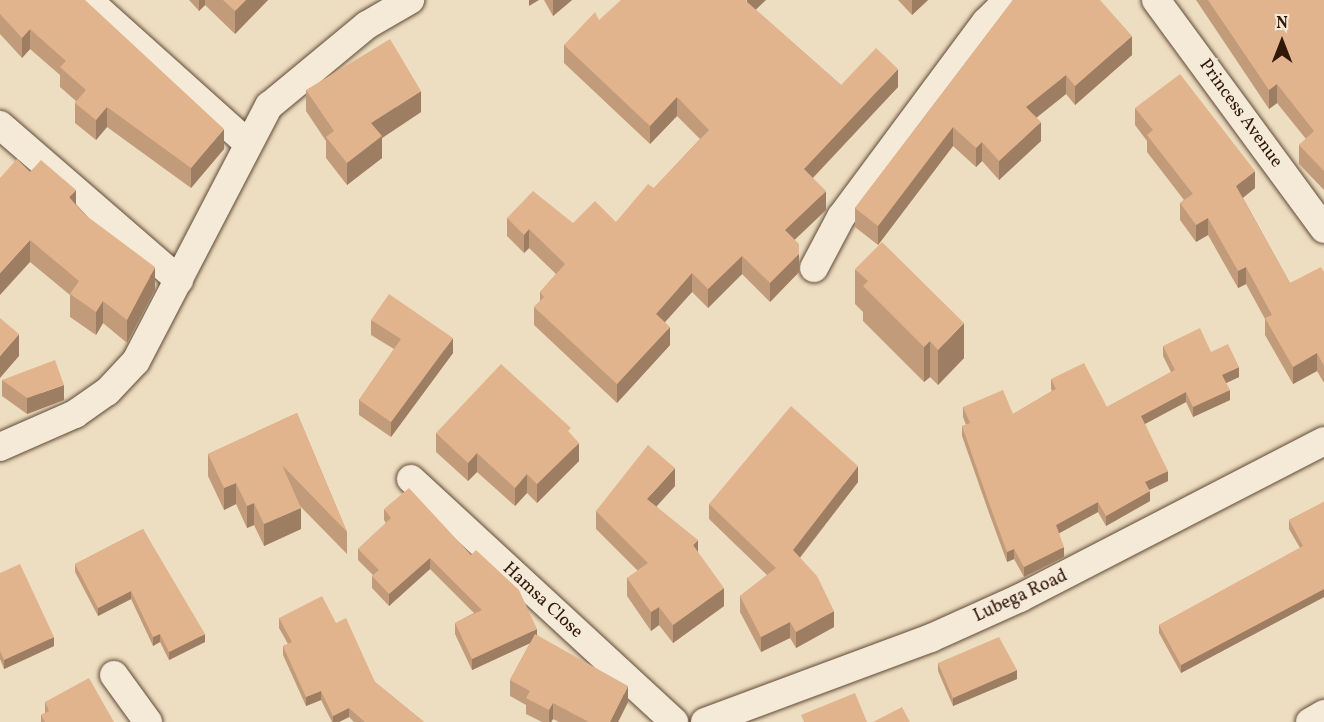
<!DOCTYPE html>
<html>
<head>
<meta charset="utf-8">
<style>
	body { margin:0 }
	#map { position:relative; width:1324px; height:722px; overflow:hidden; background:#eedec1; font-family:Vollkorn,serif }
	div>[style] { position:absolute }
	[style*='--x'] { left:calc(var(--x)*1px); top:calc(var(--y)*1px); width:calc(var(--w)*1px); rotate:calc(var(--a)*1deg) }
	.roads { filter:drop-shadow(0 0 2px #604936) drop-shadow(0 0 2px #604936) }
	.minor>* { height:28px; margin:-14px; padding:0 14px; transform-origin:14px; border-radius:14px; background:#f4ead7 }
	.wall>* { inset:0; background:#c29b7a }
	.shaded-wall>* { inset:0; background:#9e7e63 }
	.building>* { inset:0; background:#e2b48e }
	span { translate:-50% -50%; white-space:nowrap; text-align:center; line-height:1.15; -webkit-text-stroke:6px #f4ead7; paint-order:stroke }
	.street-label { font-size:18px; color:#311708 }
	.north { position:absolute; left:1252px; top:12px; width:60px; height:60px; -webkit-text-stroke:4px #f4ead7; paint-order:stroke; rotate:0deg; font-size:16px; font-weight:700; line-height:24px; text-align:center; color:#311708 }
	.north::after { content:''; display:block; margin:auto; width:21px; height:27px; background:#311708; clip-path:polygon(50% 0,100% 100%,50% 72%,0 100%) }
</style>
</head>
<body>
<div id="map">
	<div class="roads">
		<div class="minor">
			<div style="--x:88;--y:0;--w:212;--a:41.9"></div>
			<div style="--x:1156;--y:0;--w:284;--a:53.7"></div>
			<div style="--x:0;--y:125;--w:237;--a:40.9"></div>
			<div style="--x:814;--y:268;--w:58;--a:-62.1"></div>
			<div style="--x:841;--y:217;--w:243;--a:-53.4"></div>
			<div style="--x:986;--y:22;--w:31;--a:-45"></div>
			<div style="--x:0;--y:447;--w:82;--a:-23.7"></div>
			<div style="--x:75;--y:414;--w:39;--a:-35"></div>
			<div style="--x:107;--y:392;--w:42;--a:-46.9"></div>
			<div style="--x:136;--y:361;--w:288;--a:-62.5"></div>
			<div style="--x:269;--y:106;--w:127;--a:-39.6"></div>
			<div style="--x:367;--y:25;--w:50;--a:-30.2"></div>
			<div style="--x:411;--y:479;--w:358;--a:42.7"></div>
			<div style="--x:114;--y:675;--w:58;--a:54.1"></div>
			<div style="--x:705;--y:722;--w:241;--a:-20.4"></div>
			<div style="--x:931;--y:638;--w:98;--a:-24.2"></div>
			<div style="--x:1020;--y:598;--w:342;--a:-27.3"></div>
			<div style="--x:1310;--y:722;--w:16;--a:-30"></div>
		</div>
	</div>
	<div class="wall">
		<div style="clip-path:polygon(0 0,224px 149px,191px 188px,107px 127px,96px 140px,75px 123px,75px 103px,76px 101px,60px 87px,60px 75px,30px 49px,22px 58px,0 34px)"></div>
		<div style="clip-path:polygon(189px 0,268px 0,235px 34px,205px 5px,199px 11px)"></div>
		<div style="clip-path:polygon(544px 0,572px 0,553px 16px)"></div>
		<div style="clip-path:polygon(898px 0,928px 0,912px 15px)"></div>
		<div style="clip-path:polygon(1013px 0,1132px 55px,1075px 105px,1066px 94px,1036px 118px,1041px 141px,999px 180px,982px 161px,976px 167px,953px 146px,878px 245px,855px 227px,855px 208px)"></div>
		<div style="clip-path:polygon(1196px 0,1324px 0,1324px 190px,1299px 164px,1299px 145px,1306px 139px,1277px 103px,1269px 109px)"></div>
		<div style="clip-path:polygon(756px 10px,841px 85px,898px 87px,813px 178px,826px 210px,794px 240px,799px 272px,770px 302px,742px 274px,708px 308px,692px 292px,665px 322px,670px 345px,617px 403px,534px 325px,534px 307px,540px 301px,540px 292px,556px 274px,529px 248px,524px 253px,507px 236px,507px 218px,573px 223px,616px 222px,654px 188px,700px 139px,677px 116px,650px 144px,564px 63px,564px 45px,599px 20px)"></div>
		<div style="clip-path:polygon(306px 90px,421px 112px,382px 138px,382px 158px,347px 185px,326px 158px,326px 141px,306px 111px)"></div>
		<div style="clip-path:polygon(1135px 108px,1255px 188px,1243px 198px,1290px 283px,1324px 272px,1324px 383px,1317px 371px,1293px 384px,1265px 335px,1265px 319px,1246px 284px,1238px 288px,1208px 235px,1196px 242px,1180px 220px,1180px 203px,1184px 200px,1147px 152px,1147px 141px,1135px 125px)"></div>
		<div style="clip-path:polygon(30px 172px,76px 204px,155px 290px,127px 343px,103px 323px,96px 335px,70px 317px,70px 295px,30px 262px)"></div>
		<div style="clip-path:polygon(855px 269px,964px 358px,938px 385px,930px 377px,924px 382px,863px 321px,863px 312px,855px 304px)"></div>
		<div style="clip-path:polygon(371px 320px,453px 353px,391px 437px,359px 415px,359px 400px,394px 349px,371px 335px)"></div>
		<div style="clip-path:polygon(1163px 346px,1211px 352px,1239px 377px,1226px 383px,1230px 400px,1193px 417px,1186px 402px,1145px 424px,1168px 481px,1149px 490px,1150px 501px,1106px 526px,1098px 512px,1059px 533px,1064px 557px,1024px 577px,1014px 559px,1007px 562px,989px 513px,962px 436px,962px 426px,966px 425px,963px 417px,963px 407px,1013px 414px,1052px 391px,1051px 389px,1051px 379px,1107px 407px,1171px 372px,1163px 356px)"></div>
		<div style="clip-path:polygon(2px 380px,64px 400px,27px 414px,2px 396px)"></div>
		<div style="clip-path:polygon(297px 413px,347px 532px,347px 554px,300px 506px,301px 529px,264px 546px,254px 525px,247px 528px,236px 504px,224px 510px,208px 476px,208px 454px)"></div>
		<div style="clip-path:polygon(436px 433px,571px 434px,579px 461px,537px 503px,527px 493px,515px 506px,477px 472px,468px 481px,436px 452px)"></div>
		<div style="clip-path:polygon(858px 482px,800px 558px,834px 627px,796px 648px,790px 638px,761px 652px,740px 612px,740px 596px,767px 575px,709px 519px,709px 504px)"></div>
		<div style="clip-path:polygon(675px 486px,656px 506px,698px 553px,724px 606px,673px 643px,659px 625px,651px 631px,627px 596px,627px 578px,638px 571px,596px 529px,596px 511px)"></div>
		<div style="clip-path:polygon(1324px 502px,1324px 597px,1181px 673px,1159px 633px,1159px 625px,1300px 548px,1289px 529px,1289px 520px)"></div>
		<div style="clip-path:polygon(384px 509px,537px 635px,628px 702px,618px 722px,559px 722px,553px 719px,551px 722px,542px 722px,526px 714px,526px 705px,510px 696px,510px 680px,530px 643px,472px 670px,455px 634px,455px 623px,474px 613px,430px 569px,389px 606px,372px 588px,372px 576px,373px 575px,358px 560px,358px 549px,386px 523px,384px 520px)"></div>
		<div style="clip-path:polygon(143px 529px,205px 642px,169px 660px,160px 642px,153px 646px,131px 599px,98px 616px,75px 572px,75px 564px)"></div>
		<div style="clip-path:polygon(0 573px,54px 646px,4px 669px,0 659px)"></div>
		<div style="clip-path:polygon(279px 618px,336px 623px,375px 682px,424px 722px,354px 722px,349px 717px,339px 722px,332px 722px,321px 700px,306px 706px,283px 655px,283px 646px,288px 644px,279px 628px)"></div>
		<div style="clip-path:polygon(938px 663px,1017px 679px,953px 706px,938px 671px)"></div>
		<div style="clip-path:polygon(45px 702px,114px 722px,41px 722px,41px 715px,45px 713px)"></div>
	</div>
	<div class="shaded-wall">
		<div style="clip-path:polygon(199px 0,205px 0,205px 5px,199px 11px)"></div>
		<div style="clip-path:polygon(246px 0,268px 0,235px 34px,235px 11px)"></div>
		<div style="clip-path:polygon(529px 0,539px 0,529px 6px)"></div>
		<div style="clip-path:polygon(553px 0,572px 0,553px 16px)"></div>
		<div style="clip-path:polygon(747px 0,766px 0,746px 19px)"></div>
		<div style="clip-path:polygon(912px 0,928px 0,912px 15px)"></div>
		<div style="clip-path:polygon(30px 29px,30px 49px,22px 58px,22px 38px)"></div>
		<div style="clip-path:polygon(1132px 36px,1132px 55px,1075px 105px,1075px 86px)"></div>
		<div style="clip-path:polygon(898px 69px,898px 87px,804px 187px,804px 169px)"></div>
		<div style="clip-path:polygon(1066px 75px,1066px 94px,1026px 126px,1026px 107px)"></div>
		<div style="clip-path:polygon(1277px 84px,1277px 103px,1269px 109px,1269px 90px)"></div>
		<div style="clip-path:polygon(421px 91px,421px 112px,382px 138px,382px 158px,347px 185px,347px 163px,371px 123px)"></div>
		<div style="clip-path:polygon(677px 97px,677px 116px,650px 144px,650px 126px)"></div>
		<div style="clip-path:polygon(107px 107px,107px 127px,96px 140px,96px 120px)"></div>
		<div style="clip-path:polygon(1041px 122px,1041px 141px,999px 180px,999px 161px)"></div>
		<div style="clip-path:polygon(953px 127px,953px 146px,878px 245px,878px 226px)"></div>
		<div style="clip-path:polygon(224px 129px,224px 149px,191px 188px,191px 168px)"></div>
		<div style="clip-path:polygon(982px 142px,982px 161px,976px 167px,976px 148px)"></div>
		<div style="clip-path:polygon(1255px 171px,1255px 188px,1236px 203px,1236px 186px)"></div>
		<div style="clip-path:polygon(76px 190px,76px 212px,69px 197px)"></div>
		<div style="clip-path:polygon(826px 191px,826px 210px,785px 249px,785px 230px)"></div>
		<div style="clip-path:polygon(1208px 218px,1208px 235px,1196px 242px,1196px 225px)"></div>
		<div style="clip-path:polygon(529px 229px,529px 248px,524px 253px,524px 235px)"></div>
		<div style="clip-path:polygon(30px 240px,30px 262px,0 295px,0 273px)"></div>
		<div style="clip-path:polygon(799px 244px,799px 272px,770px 302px,770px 283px)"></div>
		<div style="clip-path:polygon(742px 256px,742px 274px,708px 308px,708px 289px)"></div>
		<div style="clip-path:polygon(155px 267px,155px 290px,127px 343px,127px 320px)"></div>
		<div style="clip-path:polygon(1246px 267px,1246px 284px,1238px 288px,1238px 271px)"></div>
		<div style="clip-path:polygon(692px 273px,692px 292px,656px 332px,656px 314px)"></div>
		<div style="clip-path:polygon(103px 301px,103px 323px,96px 335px,96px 312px)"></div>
		<div style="clip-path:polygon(964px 323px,964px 358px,938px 385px,938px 350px)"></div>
		<div style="clip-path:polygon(670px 327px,670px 345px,617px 403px,617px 384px)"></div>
		<div style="clip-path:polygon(19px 334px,19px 356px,0 378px,0 356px)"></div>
		<div style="clip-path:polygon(453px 338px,453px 353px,391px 437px,391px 422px)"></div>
		<div style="clip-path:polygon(930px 341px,930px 377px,924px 382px,924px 347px)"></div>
		<div style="clip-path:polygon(1317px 353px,1317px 371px,1293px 384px,1293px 367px)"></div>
		<div style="clip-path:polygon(1239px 367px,1239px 377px,1222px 385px,1222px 375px)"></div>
		<div style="clip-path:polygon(64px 385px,64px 400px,27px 414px,27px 398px)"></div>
		<div style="clip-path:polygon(1230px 390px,1230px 400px,1193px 417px,1193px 407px)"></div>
		<div style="clip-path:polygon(1186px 392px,1186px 402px,1141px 426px,1141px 416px)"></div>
		<div style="clip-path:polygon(579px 443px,579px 461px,537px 503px,537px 484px)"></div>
		<div style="clip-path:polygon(477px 453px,477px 472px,468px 481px,468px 463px)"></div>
		<div style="clip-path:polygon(858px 466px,858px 482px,793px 566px,793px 550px)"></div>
		<div style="clip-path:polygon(675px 468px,675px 486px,647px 517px,647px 499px)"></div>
		<div style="clip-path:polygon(1168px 471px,1168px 481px,1145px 492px,1145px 482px)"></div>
		<div style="clip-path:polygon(527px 474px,527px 493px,515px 506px,515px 488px)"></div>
		<div style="clip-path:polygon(236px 483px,236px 504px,224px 510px,224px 488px)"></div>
		<div style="clip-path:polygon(1150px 491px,1150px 501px,1106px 526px,1106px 516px)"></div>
		<div style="clip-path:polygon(1098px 502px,1098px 512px,1056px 535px,1056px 525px)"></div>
		<div style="clip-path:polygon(254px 503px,254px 525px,247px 528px,247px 506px)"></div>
		<div style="clip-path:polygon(301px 508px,301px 529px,264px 546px,264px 524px)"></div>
		<div style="clip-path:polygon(698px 540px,698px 558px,693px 545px)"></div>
		<div style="clip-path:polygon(1064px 547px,1064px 557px,1024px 577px,1024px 567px)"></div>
		<div style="clip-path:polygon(1014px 549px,1014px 559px,1007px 562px,1007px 552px)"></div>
		<div style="clip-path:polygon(430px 558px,430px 569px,389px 606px,389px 594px)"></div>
		<div style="clip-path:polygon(724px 588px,724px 606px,673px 643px,673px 625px)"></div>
		<div style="clip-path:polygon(1324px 589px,1324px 597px,1181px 673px,1181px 665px)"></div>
		<div style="clip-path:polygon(131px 591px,131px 599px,98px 616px,98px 608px)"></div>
		<div style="clip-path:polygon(659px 607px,659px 625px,651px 631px,651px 612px)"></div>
		<div style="clip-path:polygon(834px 611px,834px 627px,796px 648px,796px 632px)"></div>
		<div style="clip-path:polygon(790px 622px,790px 638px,761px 652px,761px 637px)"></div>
		<div style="clip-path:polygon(537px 629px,537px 640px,472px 670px,472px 659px)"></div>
		<div style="clip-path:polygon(160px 634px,160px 642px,153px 646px,153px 637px)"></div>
		<div style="clip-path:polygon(205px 634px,205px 642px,169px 660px,169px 652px)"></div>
		<div style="clip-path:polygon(54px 637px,54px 646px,4px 669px,4px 660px)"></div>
		<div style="clip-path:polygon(1017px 670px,1017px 679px,953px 706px,953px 698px)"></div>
		<div style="clip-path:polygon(628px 686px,628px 702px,618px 722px,610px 722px)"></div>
		<div style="clip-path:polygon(321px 691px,321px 700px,306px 706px,306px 697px)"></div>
		<div style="clip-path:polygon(553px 703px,553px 719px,551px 722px,549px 722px,549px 710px)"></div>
		<div style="clip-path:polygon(349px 708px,349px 717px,339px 722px,333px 722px,333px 716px)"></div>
	</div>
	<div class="building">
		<div style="clip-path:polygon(0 0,85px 0,224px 129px,191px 168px,107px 107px,96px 120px,75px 103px,86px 90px,60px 67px,66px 61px,30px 29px,22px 38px,0 14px)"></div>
		<div style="clip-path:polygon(223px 0,246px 0,235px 11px)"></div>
		<div style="clip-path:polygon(621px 0,747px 0,746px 1px,841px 85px,876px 48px,898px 69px,804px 169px,826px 191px,785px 230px,799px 244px,799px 254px,770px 283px,742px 256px,708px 289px,692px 273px,656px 314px,670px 327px,617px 384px,534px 307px,544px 297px,540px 292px,565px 264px,529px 229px,524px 235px,507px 218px,533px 191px,573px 223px,595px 201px,616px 222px,648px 184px,654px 188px,709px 130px,677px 97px,650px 126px,564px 45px,595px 12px,599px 20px)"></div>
		<div style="clip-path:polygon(1013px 0,1100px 0,1132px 36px,1075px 86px,1066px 75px,1026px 107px,1041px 122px,999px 161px,982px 142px,976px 148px,953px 127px,878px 226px,855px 208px)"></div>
		<div style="clip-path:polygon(1208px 0,1324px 0,1324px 171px,1299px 145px,1314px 131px,1277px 84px,1269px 90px)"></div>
		<div style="clip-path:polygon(390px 39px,421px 91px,371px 123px,382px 136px,347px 163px,326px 137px,334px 131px,306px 90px)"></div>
		<div style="clip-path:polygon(1180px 74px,1255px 171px,1236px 186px,1290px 283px,1321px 267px,1324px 272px,1324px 366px,1317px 353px,1293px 367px,1265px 318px,1272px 315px,1246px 267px,1238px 271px,1208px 218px,1196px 225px,1180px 203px,1193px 194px,1147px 135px,1153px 130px,1135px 108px)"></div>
		<div style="clip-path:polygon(17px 159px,30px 172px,41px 160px,76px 190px,69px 197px,84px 214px,155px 267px,127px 320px,103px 301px,96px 312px,70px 294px,79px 281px,30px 240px,0 273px,0 178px)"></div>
		<div style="clip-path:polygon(882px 242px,964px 323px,938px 350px,930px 341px,924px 347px,863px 286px,868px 281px,855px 269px)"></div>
		<div style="clip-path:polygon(389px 294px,453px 338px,391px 422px,359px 400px,401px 339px,371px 320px)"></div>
		<div style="clip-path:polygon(0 318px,19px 334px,0 356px)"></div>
		<div style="clip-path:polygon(1200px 328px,1211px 352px,1228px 344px,1239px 367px,1222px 375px,1230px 390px,1193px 407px,1186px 392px,1141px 416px,1168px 471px,1145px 482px,1150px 491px,1106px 516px,1098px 502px,1056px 525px,1064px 547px,1024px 567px,1014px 549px,1007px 552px,989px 503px,962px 426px,970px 423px,963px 407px,1003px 390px,1013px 414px,1056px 389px,1051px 379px,1084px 363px,1107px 407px,1175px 370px,1163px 346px)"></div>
		<div style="clip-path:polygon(55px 360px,64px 385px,27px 398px,2px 380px)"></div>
		<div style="clip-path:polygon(501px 364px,571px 428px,568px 431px,579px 443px,537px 484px,527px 474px,515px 488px,477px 453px,468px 463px,436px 433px)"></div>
		<div style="clip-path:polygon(791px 406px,858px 466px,793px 550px,817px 576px,834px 611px,796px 632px,790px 622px,761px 637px,740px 596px,776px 568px,709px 504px)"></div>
		<div style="clip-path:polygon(297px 413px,347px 532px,282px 465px,301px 508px,264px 524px,254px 503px,247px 506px,236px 483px,224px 488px,208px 454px)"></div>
		<div style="clip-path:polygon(648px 445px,675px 468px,647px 499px,698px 540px,693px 545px,724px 588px,673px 625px,659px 607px,651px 612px,627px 578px,648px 563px,596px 511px)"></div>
		<div style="clip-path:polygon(409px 488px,471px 555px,476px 550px,519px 590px,537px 629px,472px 659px,455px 623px,482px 610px,430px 558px,389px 594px,372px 576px,379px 570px,358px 549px,391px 518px,384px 509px)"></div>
		<div style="clip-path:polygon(1324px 502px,1324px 589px,1181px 665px,1159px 625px,1303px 546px,1289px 520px)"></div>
		<div style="clip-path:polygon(143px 529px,205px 634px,169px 652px,160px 634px,153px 637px,131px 591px,98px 608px,75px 564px)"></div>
		<div style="clip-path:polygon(20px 564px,54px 637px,4px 660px,0 651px,0 573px)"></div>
		<div style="clip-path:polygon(322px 596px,336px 623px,346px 618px,375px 682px,424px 722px,365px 722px,349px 708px,333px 716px,321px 691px,306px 697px,283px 646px,292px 642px,279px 618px)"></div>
		<div style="clip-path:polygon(535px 634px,628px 686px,610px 722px,589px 722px,553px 703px,549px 710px,526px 698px,530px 691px,510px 680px)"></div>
		<div style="clip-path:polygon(999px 637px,1017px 670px,953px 698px,938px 663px)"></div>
		<div style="clip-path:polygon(89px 678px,114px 722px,45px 722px,41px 715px,49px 711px,45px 702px)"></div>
		<div style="clip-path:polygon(855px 693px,867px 722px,804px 722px,801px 715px)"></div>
		<div style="clip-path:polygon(902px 707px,910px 722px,873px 722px)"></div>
	</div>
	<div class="street-label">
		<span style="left:1240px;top:114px;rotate:54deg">Princess Avenue</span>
		<span style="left:1021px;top:597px;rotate:-25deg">Lubega Road</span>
		<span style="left:542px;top:601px;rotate:43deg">Hamsa Close</span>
	</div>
	<div class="north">N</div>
</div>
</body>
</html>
